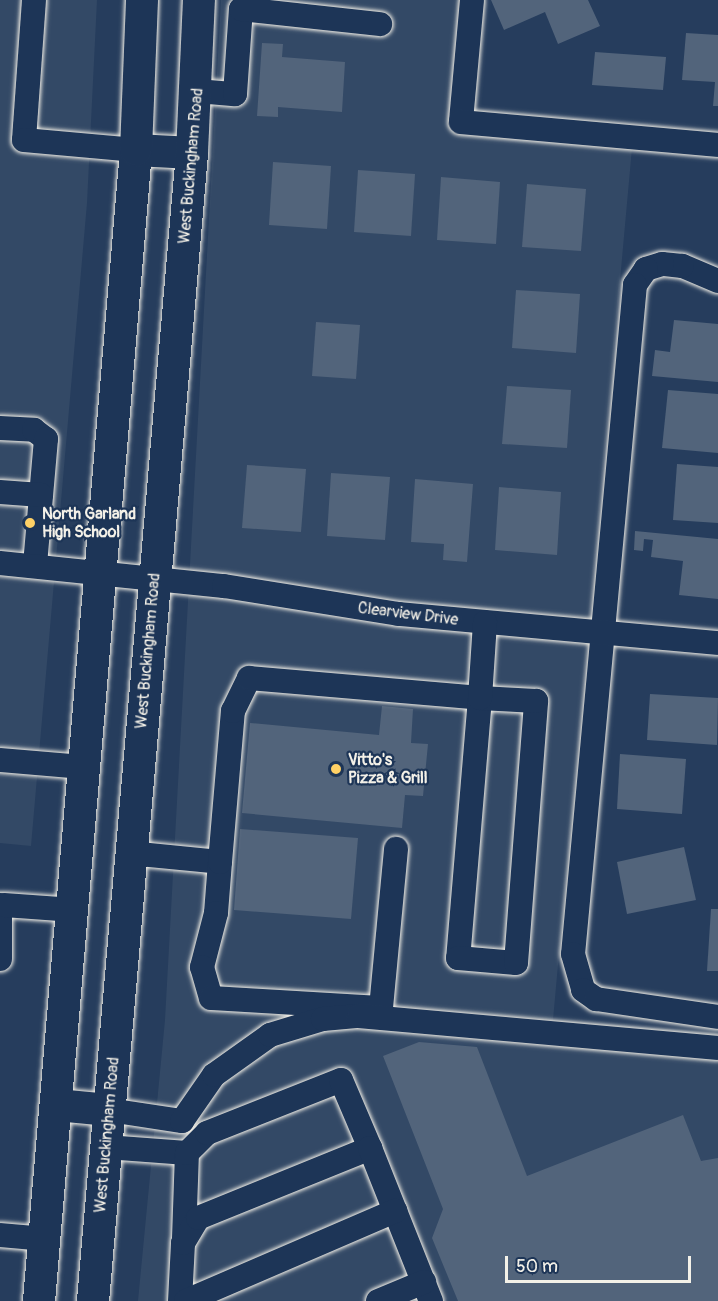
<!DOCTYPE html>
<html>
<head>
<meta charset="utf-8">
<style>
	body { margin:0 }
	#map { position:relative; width:718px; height:1301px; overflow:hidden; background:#263d5d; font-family:Pangolin,sans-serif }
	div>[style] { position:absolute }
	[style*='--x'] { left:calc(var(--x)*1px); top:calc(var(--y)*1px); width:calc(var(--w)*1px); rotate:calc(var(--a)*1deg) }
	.built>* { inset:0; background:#334966 }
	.building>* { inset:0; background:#52647b }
	.roads { filter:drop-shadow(0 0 2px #f4f1e8) drop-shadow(0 0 2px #f4f1e8) }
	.minor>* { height:24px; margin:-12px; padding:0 12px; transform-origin:12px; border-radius:12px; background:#1d3557 }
	.major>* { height:32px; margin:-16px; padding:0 16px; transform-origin:16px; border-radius:16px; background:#1d3557 }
	.dots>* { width:16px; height:16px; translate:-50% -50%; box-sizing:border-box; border:3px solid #1d3557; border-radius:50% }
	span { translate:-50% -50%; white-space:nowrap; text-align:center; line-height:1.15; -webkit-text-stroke:4.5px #1d3557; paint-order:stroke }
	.street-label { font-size:16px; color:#f4f1e8 }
	.poi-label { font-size:16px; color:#f4f1e8; font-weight:700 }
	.left { translate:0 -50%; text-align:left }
	.scale { position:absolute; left:505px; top:1256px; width:186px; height:27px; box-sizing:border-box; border:3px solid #f4f1e8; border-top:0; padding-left:8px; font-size:18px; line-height:21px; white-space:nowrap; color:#f4f1e8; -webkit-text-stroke:4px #1d3557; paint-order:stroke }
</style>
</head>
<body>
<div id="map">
	<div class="built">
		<div style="clip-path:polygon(0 0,97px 0,87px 203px,31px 846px,0 843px)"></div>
		<div style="clip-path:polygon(221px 0,472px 0,462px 122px,633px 137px,553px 1020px,718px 1033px,718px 1301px,138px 1301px,165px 1020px)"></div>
	</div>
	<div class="building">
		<div style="clip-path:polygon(491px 0,588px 0,600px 26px,558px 44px,545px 12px,504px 30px)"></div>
		<div style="clip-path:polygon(686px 33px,718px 35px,718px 106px,713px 106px,715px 82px,682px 80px)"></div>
		<div style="clip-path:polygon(262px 43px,283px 44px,282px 57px,345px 62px,342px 112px,278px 107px,278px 117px,257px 116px)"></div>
		<div style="clip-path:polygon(595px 52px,666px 57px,663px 90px,592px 85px)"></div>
		<div style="clip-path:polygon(273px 162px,331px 166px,327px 229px,269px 225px)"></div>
		<div style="clip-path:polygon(358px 170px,415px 174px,411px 236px,354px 232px)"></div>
		<div style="clip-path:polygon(441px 177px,500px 182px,496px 244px,437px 240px)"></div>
		<div style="clip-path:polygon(527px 184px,586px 189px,581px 251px,522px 247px)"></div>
		<div style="clip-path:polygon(516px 290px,580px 294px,576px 353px,512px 348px)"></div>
		<div style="clip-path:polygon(674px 320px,718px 324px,718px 382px,652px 376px,655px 350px,670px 352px)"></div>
		<div style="clip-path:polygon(316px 322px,360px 325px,356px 379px,312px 376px)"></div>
		<div style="clip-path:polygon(507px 386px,571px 390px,567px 448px,502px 444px)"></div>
		<div style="clip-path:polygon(668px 390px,718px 394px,718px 453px,662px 448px)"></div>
		<div style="clip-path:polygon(677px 464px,718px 467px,718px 523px,673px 520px)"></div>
		<div style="clip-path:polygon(247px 465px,306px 469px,301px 532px,242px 528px)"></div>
		<div style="clip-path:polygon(331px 473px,390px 477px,385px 540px,327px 536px)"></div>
		<div style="clip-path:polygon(415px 479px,473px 484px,467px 562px,443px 560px,444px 544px,411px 542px)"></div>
		<div style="clip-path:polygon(499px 487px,561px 492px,557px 555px,495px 550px)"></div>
		<div style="clip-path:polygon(635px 531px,718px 539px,718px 599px,679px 595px,683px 561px,651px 557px,653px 540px,644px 539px,643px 551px,634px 550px)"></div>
		<div style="clip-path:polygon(650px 694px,718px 698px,717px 745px,647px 740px)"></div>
		<div style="clip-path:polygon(382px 706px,413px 709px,411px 743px,428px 744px,423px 796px,405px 795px,402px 828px,242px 813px,250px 723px,379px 735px)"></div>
		<div style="clip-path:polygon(620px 754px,686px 759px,682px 814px,617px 809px)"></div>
		<div style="clip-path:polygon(240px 829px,358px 838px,351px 919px,234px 910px)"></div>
		<div style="clip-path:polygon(684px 847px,696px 900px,627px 914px,617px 862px)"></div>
		<div style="clip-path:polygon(711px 909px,718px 909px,718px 971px,707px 971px)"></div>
		<div style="clip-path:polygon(419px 1042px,477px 1047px,527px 1176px,683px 1115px,701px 1161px,718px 1158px,718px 1301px,458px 1301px,432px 1238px,443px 1209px,383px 1056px)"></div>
	</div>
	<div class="roads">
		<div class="minor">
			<div style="--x:34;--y:0;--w:140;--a:94.1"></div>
			<div style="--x:24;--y:140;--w:112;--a:5.1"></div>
			<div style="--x:472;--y:0;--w:122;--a:95.2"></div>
			<div style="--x:461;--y:122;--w:258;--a:5.1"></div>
			<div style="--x:197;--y:91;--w:38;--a:5"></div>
			<div style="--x:235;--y:94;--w:85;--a:-86"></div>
			<div style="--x:241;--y:9;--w:140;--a:6.2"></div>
			<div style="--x:718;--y:281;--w:39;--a:-157"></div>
			<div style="--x:682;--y:266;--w:20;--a:-174"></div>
			<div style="--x:662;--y:264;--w:17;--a:163"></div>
			<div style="--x:646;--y:269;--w:19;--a:125"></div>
			<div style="--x:635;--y:285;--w:672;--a:95.29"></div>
			<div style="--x:573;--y:954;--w:37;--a:74"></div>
			<div style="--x:583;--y:990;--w:16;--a:35"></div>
			<div style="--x:596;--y:999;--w:123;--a:8.4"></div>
			<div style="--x:0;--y:428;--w:34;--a:3"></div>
			<div style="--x:34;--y:430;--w:15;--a:37"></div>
			<div style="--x:46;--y:439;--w:127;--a:95"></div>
			<div style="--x:0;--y:492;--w:41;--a:4.2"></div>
			<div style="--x:0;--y:563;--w:225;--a:5.9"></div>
			<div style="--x:224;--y:586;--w:177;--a:9.1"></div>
			<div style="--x:399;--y:614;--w:320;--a:5.2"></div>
			<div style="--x:0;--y:760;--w:83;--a:4.8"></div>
			<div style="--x:129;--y:853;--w:91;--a:5.6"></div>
			<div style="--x:220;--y:862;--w:51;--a:94.5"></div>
			<div style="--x:216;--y:913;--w:56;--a:104.5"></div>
			<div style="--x:202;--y:967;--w:32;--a:74"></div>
			<div style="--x:211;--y:998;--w:170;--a:3.4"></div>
			<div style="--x:381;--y:1008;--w:160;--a:-84.6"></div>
			<div style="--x:220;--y:862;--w:152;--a:-85.1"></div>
			<div style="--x:233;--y:711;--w:37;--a:-64"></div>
			<div style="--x:249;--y:678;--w:232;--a:4.9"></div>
			<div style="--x:480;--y:698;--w:261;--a:94.8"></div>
			<div style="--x:458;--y:958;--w:58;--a:4.9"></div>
			<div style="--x:516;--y:963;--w:263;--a:-85.6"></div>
			<div style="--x:536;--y:701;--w:56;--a:-176.9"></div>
			<div style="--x:480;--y:698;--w:76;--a:-86.2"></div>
			<div style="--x:0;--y:905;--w:54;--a:90"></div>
			<div style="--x:4;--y:905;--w:70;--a:4.1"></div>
			<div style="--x:109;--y:1110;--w:74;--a:8.6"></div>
			<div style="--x:182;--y:1121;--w:56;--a:-55.2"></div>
			<div style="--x:214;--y:1075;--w:69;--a:-35.5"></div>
			<div style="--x:270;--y:1035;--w:55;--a:-16.8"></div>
			<div style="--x:323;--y:1019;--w:36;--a:-5"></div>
			<div style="--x:359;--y:1016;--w:360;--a:5.1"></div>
			<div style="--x:106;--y:1147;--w:81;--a:4.2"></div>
			<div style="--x:0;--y:1235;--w:45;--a:5.1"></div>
			<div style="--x:184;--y:1238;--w:85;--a:-88"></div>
			<div style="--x:187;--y:1153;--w:28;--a:-45"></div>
			<div style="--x:207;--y:1133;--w:144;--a:-21.6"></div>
			<div style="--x:341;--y:1080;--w:74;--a:66.9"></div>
			<div style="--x:180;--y:1301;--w:58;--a:-87"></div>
			<div style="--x:183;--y:1243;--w:29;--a:-59"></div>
			<div style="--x:198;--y:1218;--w:186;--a:-22.1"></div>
			<div style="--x:370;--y:1148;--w:165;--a:68.3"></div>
			<div style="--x:186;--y:1301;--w:228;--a:-23.3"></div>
			<div style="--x:378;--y:1301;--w:50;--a:-22.4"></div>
		</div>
		<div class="major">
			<div style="--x:136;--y:150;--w:56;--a:3.1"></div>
			<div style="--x:57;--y:1105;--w:52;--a:5.5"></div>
			<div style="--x:39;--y:1301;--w:1155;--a:-85.18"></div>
			<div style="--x:136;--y:150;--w:150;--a:-87.7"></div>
			<div style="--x:93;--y:1301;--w:1152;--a:-85.07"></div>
			<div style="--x:192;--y:153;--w:153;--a:-87.4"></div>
		</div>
	</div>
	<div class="dots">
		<div style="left:30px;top:523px;background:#ffd166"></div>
		<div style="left:336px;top:769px;background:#ffd166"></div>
	</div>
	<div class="street-label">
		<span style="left:191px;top:166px;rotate:-85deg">West Buckingham Road</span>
		<span style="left:408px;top:614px;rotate:7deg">Clearview Drive</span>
		<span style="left:148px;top:651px;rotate:-85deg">West Buckingham Road</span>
		<span style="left:107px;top:1135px;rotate:-85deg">West Buckingham Road</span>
	</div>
	<div class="poi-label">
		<span class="left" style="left:42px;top:523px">North Garland<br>High School</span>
		<span class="left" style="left:348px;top:769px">Vitto's<br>Pizza &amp; Grill</span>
	</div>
	<div class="scale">50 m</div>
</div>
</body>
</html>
